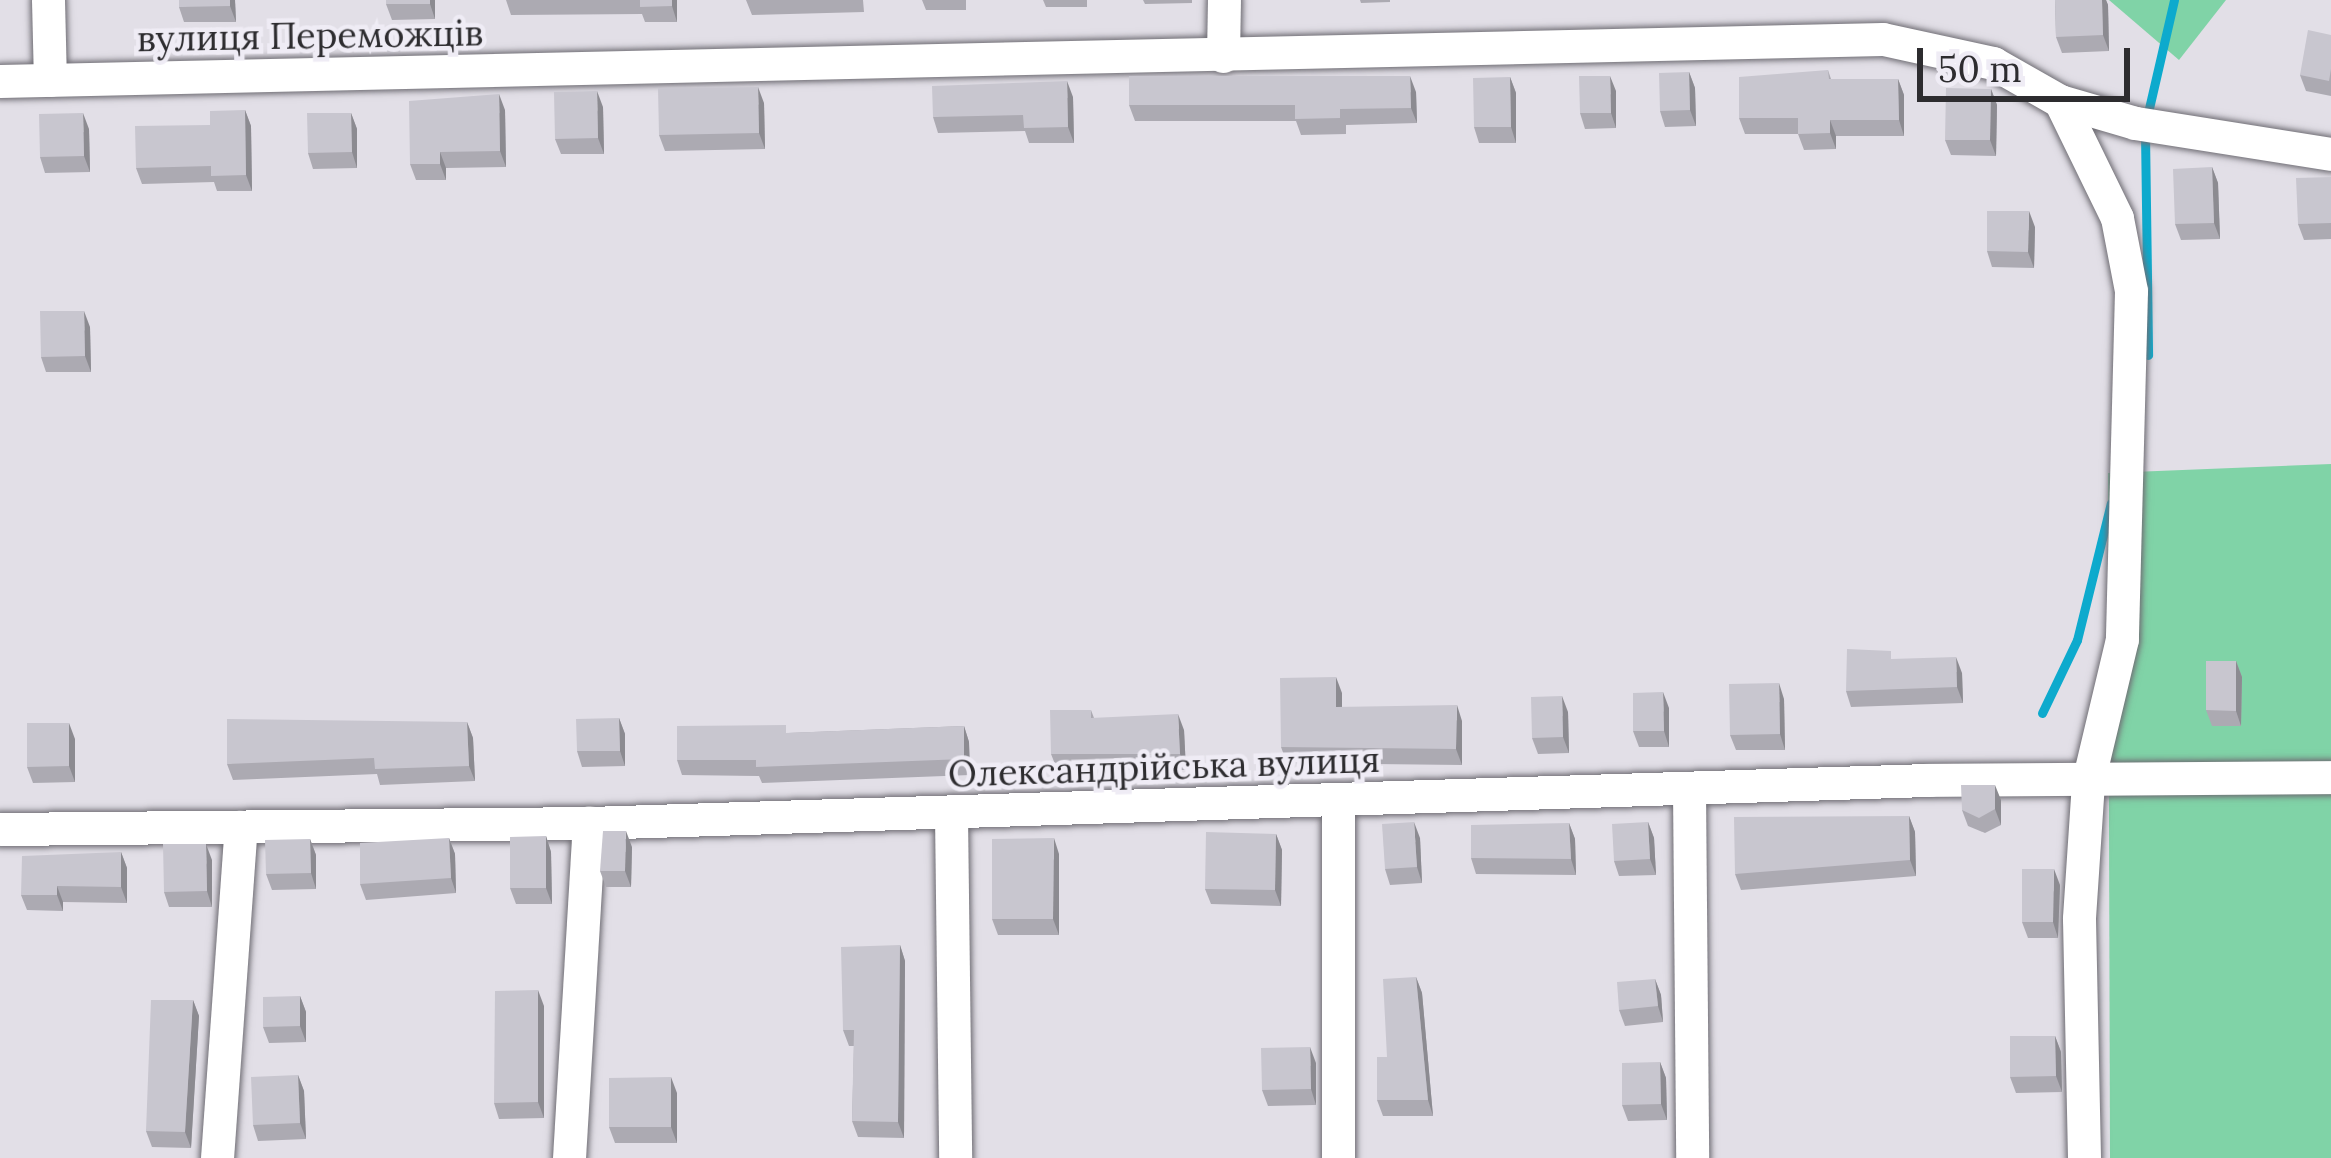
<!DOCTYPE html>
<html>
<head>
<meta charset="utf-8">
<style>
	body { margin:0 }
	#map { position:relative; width:2331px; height:1158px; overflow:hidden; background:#e2dfe7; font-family:Lora,serif }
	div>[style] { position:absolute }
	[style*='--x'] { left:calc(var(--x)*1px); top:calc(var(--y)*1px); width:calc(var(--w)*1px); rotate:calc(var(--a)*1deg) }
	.green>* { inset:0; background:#80d3a7 }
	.stream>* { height:9px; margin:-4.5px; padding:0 4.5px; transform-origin:4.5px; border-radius:4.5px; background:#0daacd }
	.roads { filter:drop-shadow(0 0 3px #6f6d74) drop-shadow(0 0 3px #6f6d74) }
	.minor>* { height:33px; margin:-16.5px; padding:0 16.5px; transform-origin:16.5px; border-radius:16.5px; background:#fff }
	.wall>* { inset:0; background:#acaab2 }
	.shaded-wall>* { inset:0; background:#8c8b91 }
	.building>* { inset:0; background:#c8c6cf }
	span { translate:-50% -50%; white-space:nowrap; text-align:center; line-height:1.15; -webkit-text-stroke:9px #efecf5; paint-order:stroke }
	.street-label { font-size:36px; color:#2d2c2f }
	.scale { position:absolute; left:1917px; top:48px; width:213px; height:54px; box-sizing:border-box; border:6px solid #2d2c2f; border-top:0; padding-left:15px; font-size:36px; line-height:42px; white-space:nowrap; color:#2d2c2f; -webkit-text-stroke:9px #efecf5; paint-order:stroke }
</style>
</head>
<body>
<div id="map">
	<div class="green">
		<div style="clip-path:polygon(2109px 0,2226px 0,2179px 60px)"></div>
		<div style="clip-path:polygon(2331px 464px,2331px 1158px,2110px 1158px,2108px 473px)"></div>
	</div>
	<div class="stream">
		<div style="--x:2147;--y:117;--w:120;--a:-77"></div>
		<div style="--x:2145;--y:133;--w:222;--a:89.2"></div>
		<div style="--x:2042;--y:713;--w:81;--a:-64.4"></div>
		<div style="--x:2077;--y:640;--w:141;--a:-76.1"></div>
	</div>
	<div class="roads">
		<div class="minor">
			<div style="--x:48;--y:0;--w:80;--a:88.6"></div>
			<div style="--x:1223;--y:56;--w:56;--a:-89"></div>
			<div style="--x:0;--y:81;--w:1883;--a:-1.28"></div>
			<div style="--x:1883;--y:39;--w:113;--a:12.3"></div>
			<div style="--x:1993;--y:63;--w:77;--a:29.6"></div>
			<div style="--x:2060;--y:101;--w:78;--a:16.3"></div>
			<div style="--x:2135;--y:123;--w:198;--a:9"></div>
			<div style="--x:2060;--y:101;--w:130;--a:64"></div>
			<div style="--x:2117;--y:218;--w:74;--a:79.1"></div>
			<div style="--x:2131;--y:291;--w:348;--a:91.5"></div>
			<div style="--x:2122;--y:639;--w:147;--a:103.4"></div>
			<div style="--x:2088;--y:782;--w:137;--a:93.8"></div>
			<div style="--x:2079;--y:919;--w:239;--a:88.8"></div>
			<div style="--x:1689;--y:789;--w:369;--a:89.5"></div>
			<div style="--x:951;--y:814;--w:344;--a:89.3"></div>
			<div style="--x:0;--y:829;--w:589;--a:-0.58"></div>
			<div style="--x:589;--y:823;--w:1341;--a:-1.84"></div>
			<div style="--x:1929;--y:780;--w:402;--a:-0.4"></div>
			<div style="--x:217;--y:1158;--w:332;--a:-85.9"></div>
			<div style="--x:569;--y:1158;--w:336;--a:-86.6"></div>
			<div style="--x:1338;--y:1158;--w:358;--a:-90"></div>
		</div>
	</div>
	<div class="wall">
		<div style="clip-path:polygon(235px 0,236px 22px,184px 22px,179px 7px)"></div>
		<div style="clip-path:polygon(435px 0,435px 19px,392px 20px,386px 4px)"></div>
		<div style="clip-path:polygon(506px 0,677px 0,677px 22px,645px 22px,642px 14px,511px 15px)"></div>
		<div style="clip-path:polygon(746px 0,863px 0,864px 12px,752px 15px)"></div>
		<div style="clip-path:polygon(922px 0,966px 0,966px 10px,926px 10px)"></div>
		<div style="clip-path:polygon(1043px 0,1087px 0,1087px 7px,1046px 7px)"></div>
		<div style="clip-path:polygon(1143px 0,1192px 0,1192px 3px,1145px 4px)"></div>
		<div style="clip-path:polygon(1360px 0,1390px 0,1390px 2px,1361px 3px)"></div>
		<div style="clip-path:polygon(2055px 0,2106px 0,2108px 5px,2109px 51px,2062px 53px,2056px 37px)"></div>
		<div style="clip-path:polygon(2331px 35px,2331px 96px,2306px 91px,2300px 75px)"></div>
		<div style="clip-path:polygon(1828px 70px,1831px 79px,1898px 79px,1904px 95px,1904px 136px,1836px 136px,1836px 149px,1804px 150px,1798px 134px,1745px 134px,1739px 118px)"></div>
		<div style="clip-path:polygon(1689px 72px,1695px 88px,1696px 126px,1665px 127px,1660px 111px)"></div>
		<div style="clip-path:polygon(1510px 77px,1516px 93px,1516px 143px,1479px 143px,1474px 127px)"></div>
		<div style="clip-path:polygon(1991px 89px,1997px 105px,1996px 156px,1951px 155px,1945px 140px)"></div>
		<div style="clip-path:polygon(1616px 91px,1616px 128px,1585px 129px,1580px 113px)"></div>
		<div style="clip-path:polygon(1416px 92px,1417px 123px,1346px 125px,1346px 134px,1301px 135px,1296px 121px,1135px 121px,1129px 105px)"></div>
		<div style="clip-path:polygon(1073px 97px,1074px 143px,1029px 143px,1025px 131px,938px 133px,933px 117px)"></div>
		<div style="clip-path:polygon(764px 103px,765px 149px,665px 151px,659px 135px)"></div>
		<div style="clip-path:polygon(603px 107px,604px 154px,561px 154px,555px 139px)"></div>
		<div style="clip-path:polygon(245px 110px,251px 126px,252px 191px,217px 191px,214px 182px,142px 184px,136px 168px,210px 125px)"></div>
		<div style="clip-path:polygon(505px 110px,506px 167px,446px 168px,446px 180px,416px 180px,410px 164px)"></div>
		<div style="clip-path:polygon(351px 113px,357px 129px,357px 168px,313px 169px,308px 153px)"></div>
		<div style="clip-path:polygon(89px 129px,90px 172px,45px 173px,40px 157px)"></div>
		<div style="clip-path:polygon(2212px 167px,2218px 183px,2220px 239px,2181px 240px,2175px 224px)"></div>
		<div style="clip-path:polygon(2331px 177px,2331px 239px,2304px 240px,2298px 224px)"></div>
		<div style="clip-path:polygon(2035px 227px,2034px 268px,1992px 267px,1987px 251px)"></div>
		<div style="clip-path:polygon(90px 327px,91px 372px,46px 372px,41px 357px)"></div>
		<div style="clip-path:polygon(1894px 659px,1962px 673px,1963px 703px,1851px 707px,1846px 691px)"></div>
		<div style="clip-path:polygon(2236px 661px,2242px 677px,2241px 726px,2212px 726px,2206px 710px)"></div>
		<div style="clip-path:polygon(1342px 693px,1342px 707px,1462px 721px,1462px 765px,1287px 763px,1281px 747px)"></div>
		<div style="clip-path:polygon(1784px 699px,1785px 750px,1736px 750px,1730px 735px)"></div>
		<div style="clip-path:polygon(1669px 708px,1669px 747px,1639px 747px,1633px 731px)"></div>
		<div style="clip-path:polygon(1091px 710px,1094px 718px,1184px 730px,1186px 770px,1057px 769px,1051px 754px)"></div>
		<div style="clip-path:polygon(1568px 712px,1569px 753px,1538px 754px,1532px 738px)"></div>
		<div style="clip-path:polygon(619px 718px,625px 734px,625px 766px,582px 767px,577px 751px)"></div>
		<div style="clip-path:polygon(467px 722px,473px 738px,475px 781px,380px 785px,377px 774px,233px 780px,227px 764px)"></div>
		<div style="clip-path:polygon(964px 726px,969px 742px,970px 775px,762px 783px,759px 776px,682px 775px,677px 760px,788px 733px)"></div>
		<div style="clip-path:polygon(75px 739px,75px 782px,33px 783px,27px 767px)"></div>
		<div style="clip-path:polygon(2001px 800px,2001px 825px,1985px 833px,1968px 826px,1962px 810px)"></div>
		<div style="clip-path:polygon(1909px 816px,1915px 832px,1916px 876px,1741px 890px,1735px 874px)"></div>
		<div style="clip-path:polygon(1648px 822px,1654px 838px,1656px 875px,1619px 876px,1614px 861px)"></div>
		<div style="clip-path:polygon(1569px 823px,1575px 839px,1576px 875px,1476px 874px,1471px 858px)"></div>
		<div style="clip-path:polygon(1276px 834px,1282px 850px,1281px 906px,1211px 904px,1205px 889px)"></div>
		<div style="clip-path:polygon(546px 836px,551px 852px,552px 904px,516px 904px,510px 888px)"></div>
		<div style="clip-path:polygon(449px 838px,455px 854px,456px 893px,366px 900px,360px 884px)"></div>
		<div style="clip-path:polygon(1420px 838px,1422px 883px,1390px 885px,1385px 869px)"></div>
		<div style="clip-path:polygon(310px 839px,316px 855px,316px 889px,272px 890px,266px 874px)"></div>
		<div style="clip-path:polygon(632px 847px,631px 887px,606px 887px,600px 871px)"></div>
		<div style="clip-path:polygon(121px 852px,127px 868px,127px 903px,63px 902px,63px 911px,27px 910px,21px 895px)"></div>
		<div style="clip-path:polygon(1059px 854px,1059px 935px,998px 935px,992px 919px)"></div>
		<div style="clip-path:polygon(212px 860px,212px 907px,169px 907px,164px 892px)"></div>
		<div style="clip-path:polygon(2060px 885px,2058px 938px,2028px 938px,2022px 922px)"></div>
		<div style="clip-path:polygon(900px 945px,905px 961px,904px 1138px,858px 1137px,852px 1121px,854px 1046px,849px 1046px,843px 1030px)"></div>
		<div style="clip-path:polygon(1416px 977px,1422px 993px,1433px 1116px,1383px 1116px,1377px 1100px,1387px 1057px)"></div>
		<div style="clip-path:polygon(1655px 979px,1661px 995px,1663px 1022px,1625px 1026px,1619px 1010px)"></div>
		<div style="clip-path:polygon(300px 996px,306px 1012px,306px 1042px,269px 1043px,263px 1027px)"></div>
		<div style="clip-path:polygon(193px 1000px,199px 1016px,191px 1148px,152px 1147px,146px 1131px)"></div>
		<div style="clip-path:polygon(544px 1006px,544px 1118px,499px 1119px,494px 1103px)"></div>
		<div style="clip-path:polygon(2055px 1036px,2061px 1052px,2062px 1092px,2016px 1093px,2010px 1077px)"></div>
		<div style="clip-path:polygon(1660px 1062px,1666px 1078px,1667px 1120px,1628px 1121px,1622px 1105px)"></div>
		<div style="clip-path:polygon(1316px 1063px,1316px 1105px,1268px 1106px,1262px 1090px)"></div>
		<div style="clip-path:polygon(298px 1075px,304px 1091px,306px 1139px,258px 1141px,253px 1125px)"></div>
		<div style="clip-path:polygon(677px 1093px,677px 1143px,615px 1143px,609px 1127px)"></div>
	</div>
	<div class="shaded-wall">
		<div style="clip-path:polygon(230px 0,235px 0,236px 22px,230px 6px)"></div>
		<div style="clip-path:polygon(430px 0,435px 0,435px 19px,430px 4px)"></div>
		<div style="clip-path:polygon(672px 0,677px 0,677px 22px,672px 6px)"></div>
		<div style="clip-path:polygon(2102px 0,2106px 0,2108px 5px,2109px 51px,2103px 35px)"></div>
		<div style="clip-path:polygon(1689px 72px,1695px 88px,1696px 126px,1690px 110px)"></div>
		<div style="clip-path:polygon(1410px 76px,1416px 92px,1417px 123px,1411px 108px)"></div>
		<div style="clip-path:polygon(1610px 76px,1616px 91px,1616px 128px,1611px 113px)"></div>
		<div style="clip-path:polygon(1510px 77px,1516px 93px,1516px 143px,1511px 127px)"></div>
		<div style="clip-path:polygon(1898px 79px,1904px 95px,1904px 136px,1899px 120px)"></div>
		<div style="clip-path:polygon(1067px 81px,1073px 97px,1074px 143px,1068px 127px)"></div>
		<div style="clip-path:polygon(758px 87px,764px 103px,765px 149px,759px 133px)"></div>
		<div style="clip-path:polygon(1991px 89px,1997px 105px,1996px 156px,1990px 140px)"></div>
		<div style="clip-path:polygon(597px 91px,603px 107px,604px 154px,598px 138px)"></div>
		<div style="clip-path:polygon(499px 94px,505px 110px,506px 167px,500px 151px)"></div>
		<div style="clip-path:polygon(245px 110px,251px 126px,252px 191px,246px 175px)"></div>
		<div style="clip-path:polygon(83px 113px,89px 129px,90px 172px,84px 156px)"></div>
		<div style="clip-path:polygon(351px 113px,357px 129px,357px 168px,352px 152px)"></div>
		<div style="clip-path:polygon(1830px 120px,1836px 136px,1836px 149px,1830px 133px)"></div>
		<div style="clip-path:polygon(440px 152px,446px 168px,446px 180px,440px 164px)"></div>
		<div style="clip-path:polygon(2212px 167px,2218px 183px,2220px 239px,2214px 223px)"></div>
		<div style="clip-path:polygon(2029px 211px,2035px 227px,2034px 268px,2028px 252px)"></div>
		<div style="clip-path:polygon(84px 311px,90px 327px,91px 372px,85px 356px)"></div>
		<div style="clip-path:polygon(1956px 657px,1962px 673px,1963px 703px,1957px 687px)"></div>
		<div style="clip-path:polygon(2236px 661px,2242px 677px,2241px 726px,2236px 711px)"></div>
		<div style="clip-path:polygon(1336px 677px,1342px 693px,1342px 723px,1336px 707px)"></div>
		<div style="clip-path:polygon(1779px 683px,1784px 699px,1785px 750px,1780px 734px)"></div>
		<div style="clip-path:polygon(1663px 692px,1669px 708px,1669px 747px,1664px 731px)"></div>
		<div style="clip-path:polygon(1562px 696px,1568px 712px,1569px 753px,1563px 737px)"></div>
		<div style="clip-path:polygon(1457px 705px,1462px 721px,1462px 765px,1456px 749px)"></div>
		<div style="clip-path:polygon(1178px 714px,1184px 730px,1186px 770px,1180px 754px)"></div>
		<div style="clip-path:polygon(619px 718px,625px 734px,625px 766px,620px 751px)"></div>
		<div style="clip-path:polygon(467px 722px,473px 738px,475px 781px,469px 766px)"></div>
		<div style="clip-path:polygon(69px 723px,75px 739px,75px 782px,69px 766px)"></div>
		<div style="clip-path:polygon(964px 726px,969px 742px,970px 775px,964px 759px)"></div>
		<div style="clip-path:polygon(1995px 785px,2001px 800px,2001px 825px,1995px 809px)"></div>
		<div style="clip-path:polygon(1909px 816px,1915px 832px,1916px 876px,1910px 860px)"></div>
		<div style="clip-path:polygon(1414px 822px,1420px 838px,1422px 883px,1417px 867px)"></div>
		<div style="clip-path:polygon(1648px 822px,1654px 838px,1656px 875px,1650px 859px)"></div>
		<div style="clip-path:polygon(1569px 823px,1575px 839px,1576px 875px,1571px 859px)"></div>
		<div style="clip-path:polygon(626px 831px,632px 847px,631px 887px,625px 871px)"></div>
		<div style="clip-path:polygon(1276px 834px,1282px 850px,1281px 906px,1275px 890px)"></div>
		<div style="clip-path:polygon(546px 836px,551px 852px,552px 904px,546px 888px)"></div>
		<div style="clip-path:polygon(449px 838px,455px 854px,456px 893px,451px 878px)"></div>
		<div style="clip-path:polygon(1054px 838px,1059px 854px,1059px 935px,1053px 919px)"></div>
		<div style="clip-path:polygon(310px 839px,316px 855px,316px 889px,311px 873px)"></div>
		<div style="clip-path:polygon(206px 844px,212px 860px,212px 907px,207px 891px)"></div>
		<div style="clip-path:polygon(121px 852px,127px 868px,127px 903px,121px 887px)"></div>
		<div style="clip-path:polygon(2054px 869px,2060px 885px,2058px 938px,2053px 922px)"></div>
		<div style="clip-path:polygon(57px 886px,63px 902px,63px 911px,57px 895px)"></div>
		<div style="clip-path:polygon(900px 945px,905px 961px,904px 1138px,898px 1122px)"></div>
		<div style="clip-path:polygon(1416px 977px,1422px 993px,1433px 1116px,1428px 1100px)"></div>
		<div style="clip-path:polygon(1655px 979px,1661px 995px,1663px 1022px,1658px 1006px)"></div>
		<div style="clip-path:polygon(538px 990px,544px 1006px,544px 1118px,538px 1102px)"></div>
		<div style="clip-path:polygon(300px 996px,306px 1012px,306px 1042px,300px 1026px)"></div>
		<div style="clip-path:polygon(193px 1000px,199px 1016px,191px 1148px,185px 1132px)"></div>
		<div style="clip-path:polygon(2055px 1036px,2061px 1052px,2062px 1092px,2056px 1076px)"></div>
		<div style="clip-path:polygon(1310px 1047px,1316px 1063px,1316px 1105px,1311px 1089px)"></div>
		<div style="clip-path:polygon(1660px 1062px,1666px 1078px,1667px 1120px,1661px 1104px)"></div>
		<div style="clip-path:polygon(298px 1075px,304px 1091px,306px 1139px,300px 1123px)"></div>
		<div style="clip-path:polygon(671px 1077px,677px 1093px,677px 1143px,671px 1127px)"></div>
	</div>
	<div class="building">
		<div style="clip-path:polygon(179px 0,230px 0,230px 6px,179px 7px)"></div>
		<div style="clip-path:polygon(386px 0,430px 0,430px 4px,386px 4px)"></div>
		<div style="clip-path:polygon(640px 0,672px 0,672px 6px,640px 7px)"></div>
		<div style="clip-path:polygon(2055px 0,2102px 0,2103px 35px,2056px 37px)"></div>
		<div style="clip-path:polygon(2308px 30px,2331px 35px,2331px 69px,2329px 81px,2300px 75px)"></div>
		<div style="clip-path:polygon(1828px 70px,1829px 79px,1898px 79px,1899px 120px,1830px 120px,1830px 133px,1798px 134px,1798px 118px,1739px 118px,1739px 77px)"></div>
		<div style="clip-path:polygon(1689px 72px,1690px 110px,1660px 111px,1659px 73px)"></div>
		<div style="clip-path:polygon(1129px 76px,1410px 76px,1411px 108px,1340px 109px,1340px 118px,1295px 119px,1295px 105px,1129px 105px)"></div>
		<div style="clip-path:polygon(1579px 76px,1610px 76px,1611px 113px,1580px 113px)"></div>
		<div style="clip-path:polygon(1510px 77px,1511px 127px,1474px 127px,1473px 78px)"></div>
		<div style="clip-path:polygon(1067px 81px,1068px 127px,1024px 128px,1023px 115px,933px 117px,932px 86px)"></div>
		<div style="clip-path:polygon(758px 87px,759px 133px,659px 135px,658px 88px)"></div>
		<div style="clip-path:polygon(1946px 88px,1991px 89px,1990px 140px,1945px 140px)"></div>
		<div style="clip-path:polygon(597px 91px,598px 138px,555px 139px,554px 92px)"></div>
		<div style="clip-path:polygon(499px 94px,500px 151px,440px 152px,440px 164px,410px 164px,409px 101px)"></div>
		<div style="clip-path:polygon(245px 110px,246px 175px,211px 176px,211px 166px,136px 168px,135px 126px,210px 125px,210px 111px)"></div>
		<div style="clip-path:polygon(83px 113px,84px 156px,40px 157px,39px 114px)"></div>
		<div style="clip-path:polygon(307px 113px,351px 113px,352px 152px,308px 153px)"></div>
		<div style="clip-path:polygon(2212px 167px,2214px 223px,2175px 224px,2173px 169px)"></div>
		<div style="clip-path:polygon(2331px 177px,2331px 223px,2298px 224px,2296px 178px)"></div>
		<div style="clip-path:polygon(1987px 211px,2029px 211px,2028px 252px,1987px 251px)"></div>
		<div style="clip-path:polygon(40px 311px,84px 311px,85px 356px,41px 357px)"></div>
		<div style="clip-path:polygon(1847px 649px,1891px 651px,1891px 659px,1956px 657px,1957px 687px,1846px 691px)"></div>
		<div style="clip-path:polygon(2206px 661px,2236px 661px,2236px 711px,2206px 710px)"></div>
		<div style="clip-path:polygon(1336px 677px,1336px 707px,1457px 705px,1456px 749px,1281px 747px,1280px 678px)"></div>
		<div style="clip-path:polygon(1779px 683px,1780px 734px,1730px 735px,1729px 684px)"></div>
		<div style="clip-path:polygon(1663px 692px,1664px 731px,1633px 731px,1633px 693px)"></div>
		<div style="clip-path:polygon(1562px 696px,1563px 737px,1532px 738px,1531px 697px)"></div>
		<div style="clip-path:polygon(1050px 710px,1091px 710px,1091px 718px,1178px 714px,1180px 754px,1051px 754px)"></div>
		<div style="clip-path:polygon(619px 718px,620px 751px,577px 751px,576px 719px)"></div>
		<div style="clip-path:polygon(227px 719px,467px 722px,469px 766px,375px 769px,374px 758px,227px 764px)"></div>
		<div style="clip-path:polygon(27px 723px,69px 723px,69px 766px,27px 767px)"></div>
		<div style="clip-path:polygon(786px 725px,786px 733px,964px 726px,964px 759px,756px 767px,756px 760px,677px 760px,677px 726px)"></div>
		<div style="clip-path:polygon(1961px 785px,1995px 785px,1995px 809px,1979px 818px,1962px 810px)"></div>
		<div style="clip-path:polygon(1909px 816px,1910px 860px,1735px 874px,1734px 817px)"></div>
		<div style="clip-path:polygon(1414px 822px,1417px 867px,1385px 869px,1382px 824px)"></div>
		<div style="clip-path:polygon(1648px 822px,1650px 859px,1614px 861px,1612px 824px)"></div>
		<div style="clip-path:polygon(1569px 823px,1571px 859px,1471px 858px,1471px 825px)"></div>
		<div style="clip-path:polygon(603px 831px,626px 831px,625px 871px,600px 871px)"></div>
		<div style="clip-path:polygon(1206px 832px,1276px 834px,1275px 890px,1205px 889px)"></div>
		<div style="clip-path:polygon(546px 836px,546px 888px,510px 888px,510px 837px)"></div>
		<div style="clip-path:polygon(449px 838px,451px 878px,360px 884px,360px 843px)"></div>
		<div style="clip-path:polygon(1054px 838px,1053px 919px,992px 919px,992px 839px)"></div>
		<div style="clip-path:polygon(310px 839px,311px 873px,266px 874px,265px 840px)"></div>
		<div style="clip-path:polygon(163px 844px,206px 844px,207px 891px,164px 892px)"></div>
		<div style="clip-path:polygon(121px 852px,121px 887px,57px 886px,57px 895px,21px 895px,22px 856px)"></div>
		<div style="clip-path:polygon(2022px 869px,2054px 869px,2053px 922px,2022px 922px)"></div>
		<div style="clip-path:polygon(900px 945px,898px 1122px,852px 1121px,854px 1030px,843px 1030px,841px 947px)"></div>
		<div style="clip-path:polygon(1416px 977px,1428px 1100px,1377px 1100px,1377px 1057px,1387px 1057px,1383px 979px)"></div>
		<div style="clip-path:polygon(1655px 979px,1658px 1006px,1619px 1010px,1617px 982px)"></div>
		<div style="clip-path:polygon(538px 990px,538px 1102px,494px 1103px,495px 991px)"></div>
		<div style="clip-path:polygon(300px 996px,300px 1026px,263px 1027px,263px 997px)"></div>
		<div style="clip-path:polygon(151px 1000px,193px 1000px,185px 1132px,146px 1131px)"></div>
		<div style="clip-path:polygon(2010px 1036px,2055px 1036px,2056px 1076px,2010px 1077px)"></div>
		<div style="clip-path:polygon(1310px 1047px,1311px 1089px,1262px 1090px,1261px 1048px)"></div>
		<div style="clip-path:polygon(1660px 1062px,1661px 1104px,1622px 1105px,1622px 1063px)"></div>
		<div style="clip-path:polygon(298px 1075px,300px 1123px,253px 1125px,251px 1077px)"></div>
		<div style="clip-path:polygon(671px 1077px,671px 1127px,609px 1127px,609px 1078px)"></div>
	</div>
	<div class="street-label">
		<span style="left:310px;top:36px;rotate:-1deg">вулиця Переможців</span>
		<span style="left:1164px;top:767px;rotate:-2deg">Олександрійська вулиця</span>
	</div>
	<div class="scale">50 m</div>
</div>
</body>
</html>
